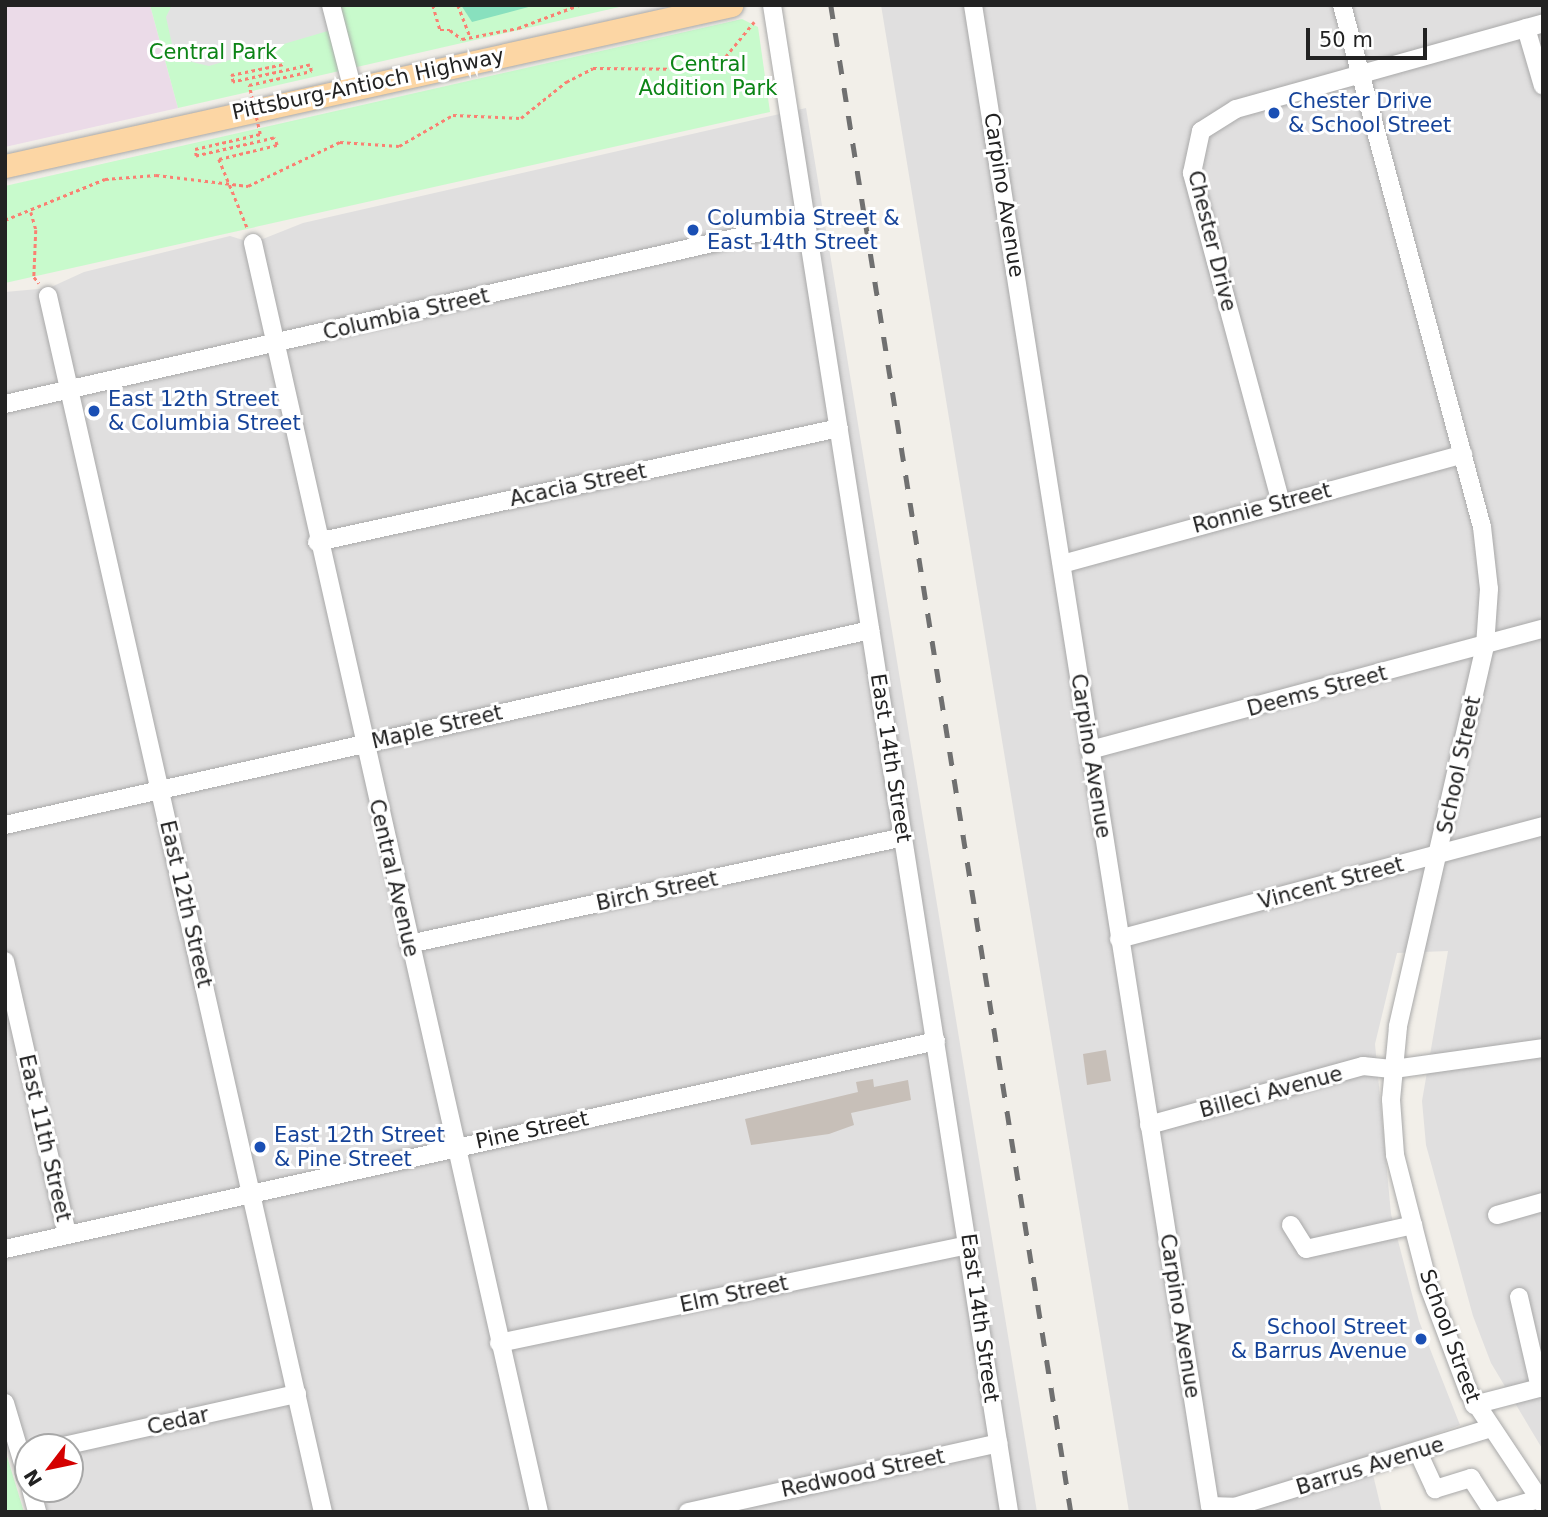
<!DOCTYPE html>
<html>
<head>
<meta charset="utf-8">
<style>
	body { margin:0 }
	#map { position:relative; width:1548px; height:1517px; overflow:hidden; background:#f2efe9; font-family:"DejaVu Sans",sans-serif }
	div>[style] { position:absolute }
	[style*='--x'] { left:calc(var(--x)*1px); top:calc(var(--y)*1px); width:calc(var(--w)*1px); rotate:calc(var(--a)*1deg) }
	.residential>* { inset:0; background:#e0dfdf }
	.industrial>* { inset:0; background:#ebdbe8 }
	.park>* { inset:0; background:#c8facc }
	.pitch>* { inset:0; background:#88e0be }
	.parking>* { inset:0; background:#e2e2e2 }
	.building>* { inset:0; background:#c7bfb8 }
	.path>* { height:2.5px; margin-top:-1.25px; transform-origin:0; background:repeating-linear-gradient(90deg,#fa8072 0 3.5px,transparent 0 7px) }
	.roads { filter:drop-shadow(0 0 2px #a9a9a9) drop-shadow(0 0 2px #a9a9a9) }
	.minor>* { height:18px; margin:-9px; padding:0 9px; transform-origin:9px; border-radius:9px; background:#fff }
	.major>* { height:23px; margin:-11.5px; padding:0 11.5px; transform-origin:11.5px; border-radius:11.5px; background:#fcd6a4 }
	.rail>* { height:4.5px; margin-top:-2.25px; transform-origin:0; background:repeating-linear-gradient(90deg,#707070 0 14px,transparent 0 28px) }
	.path-bridge>* { height:2.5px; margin-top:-1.25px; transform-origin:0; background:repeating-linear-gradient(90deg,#fa8072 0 3.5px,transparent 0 7px) }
	.dots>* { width:19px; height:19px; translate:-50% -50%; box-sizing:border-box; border:4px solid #fff; border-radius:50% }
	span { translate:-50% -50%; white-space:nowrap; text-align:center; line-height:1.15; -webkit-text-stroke:6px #fff; paint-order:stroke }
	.park-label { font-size:21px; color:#0c8416 }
	.street-label { font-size:21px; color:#222 }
	.transit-label { font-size:21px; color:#164399 }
	.left { translate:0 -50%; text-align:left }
	.right { translate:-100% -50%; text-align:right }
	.frame { position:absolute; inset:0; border:7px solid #222; pointer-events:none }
	.north { position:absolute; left:14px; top:1433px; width:70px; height:70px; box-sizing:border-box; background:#fff; border:2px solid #a7a7a7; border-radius:50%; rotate:238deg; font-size:19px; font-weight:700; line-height:28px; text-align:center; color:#222 }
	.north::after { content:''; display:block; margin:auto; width:24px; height:32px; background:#d40000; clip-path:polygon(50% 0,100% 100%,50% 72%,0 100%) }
	.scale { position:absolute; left:1306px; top:28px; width:121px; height:32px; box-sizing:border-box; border:4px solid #222; border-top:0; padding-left:9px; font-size:21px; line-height:24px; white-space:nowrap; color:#222; -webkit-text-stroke:5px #fff; paint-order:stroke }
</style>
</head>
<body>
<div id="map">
	<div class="residential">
		<div style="clip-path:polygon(881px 5px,1543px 5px,1543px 1450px,1491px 1363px,1473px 1316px,1426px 1145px,1422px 1101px,1448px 951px,1397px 953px,1375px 1044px,1391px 1214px,1419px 1321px,1460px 1425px,1369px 1458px,1382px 1512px,1129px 1512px)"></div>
		<div style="clip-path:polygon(evenodd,806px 108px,1037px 1512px,28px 1512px,5px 1438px,5px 292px,49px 288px,84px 272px,230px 236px,253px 243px,303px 223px,806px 108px,28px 1447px,70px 1447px,70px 1489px,28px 1489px,28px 1447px)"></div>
	</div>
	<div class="industrial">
		<div style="clip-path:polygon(5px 5px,150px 5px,178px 108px,5px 147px)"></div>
	</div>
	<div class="park">
		<div style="clip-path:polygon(150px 5px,628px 5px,178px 108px)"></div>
		<div style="clip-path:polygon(742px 19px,758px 27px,770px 112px,5px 283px,5px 186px)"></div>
		<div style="clip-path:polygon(5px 1450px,24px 1512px,5px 1512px)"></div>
	</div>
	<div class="pitch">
		<div style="clip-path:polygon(461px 5px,536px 5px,472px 22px)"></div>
	</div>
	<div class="parking">
		<div style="clip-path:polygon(172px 5px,332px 5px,338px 28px,209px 66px,175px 58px,166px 17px)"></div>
	</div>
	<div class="building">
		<div style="clip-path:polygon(1106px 1050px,1111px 1081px,1087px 1085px,1083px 1054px)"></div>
		<div style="clip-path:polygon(873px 1079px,874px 1087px,908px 1080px,911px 1100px,851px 1113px,854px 1125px,829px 1134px,751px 1145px,745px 1119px,858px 1092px,856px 1082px)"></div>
	</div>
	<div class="path">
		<div style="--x:433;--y:5;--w:26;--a:74"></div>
		<div style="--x:440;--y:30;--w:10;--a:0"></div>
		<div style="--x:450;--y:30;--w:15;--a:37"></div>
		<div style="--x:462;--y:39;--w:57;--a:-11.1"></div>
		<div style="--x:518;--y:28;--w:65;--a:-20.7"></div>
		<div style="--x:458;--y:5;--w:34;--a:69"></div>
		<div style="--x:219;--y:159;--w:74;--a:67.6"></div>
		<div style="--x:31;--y:212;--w:19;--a:74"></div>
		<div style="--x:36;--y:230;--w:47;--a:92.4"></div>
		<div style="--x:34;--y:277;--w:8;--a:50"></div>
		<div style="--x:5;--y:220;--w:108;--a:-22.3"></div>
		<div style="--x:105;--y:179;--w:51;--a:-4.5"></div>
		<div style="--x:156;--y:175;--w:93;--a:6.8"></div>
		<div style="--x:248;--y:186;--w:102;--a:-25.6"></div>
		<div style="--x:340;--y:142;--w:59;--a:3.9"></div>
		<div style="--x:399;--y:146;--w:62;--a:-29.9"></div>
		<div style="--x:453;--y:115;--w:68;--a:2.5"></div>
		<div style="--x:521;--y:118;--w:58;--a:-38.7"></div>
		<div style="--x:566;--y:82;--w:30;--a:-27"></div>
		<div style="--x:593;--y:68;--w:108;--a:0.5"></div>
		<div style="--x:701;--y:69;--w:21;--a:-19"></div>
		<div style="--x:721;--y:62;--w:52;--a:-50.5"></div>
		<div style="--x:5;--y:1510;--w:2;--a:63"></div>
	</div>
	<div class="roads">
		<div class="minor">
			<div style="--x:331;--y:5;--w:85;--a:75.6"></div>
			<div style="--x:772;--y:5;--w:1526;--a:81.06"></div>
			<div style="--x:973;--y:5;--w:1520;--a:81.03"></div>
			<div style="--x:1210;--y:1506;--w:24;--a:2"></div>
			<div style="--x:1234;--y:1507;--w:266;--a:-17.1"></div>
			<div style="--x:1342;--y:5;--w:540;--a:74.99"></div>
			<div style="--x:1482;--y:527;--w:62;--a:83.6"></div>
			<div style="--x:1489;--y:589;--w:57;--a:94"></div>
			<div style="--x:1485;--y:646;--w:391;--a:102.9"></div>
			<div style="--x:1398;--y:1027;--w:73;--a:95.5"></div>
			<div style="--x:1391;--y:1100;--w:55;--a:85.8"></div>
			<div style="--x:1395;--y:1155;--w:136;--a:75.6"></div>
			<div style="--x:1429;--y:1287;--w:113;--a:69.3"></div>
			<div style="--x:1469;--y:1393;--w:133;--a:56.3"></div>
			<div style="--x:1526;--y:28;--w:60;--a:73.7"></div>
			<div style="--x:253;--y:243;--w:1301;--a:77.3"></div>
			<div style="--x:48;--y:296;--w:1247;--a:77.26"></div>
			<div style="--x:5;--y:404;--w:820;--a:-12.82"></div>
			<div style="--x:1281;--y:503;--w:342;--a:-105.1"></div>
			<div style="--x:1192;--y:173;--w:43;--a:-77.9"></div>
			<div style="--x:1201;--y:131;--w:41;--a:-32.2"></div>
			<div style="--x:1236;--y:109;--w:319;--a:-15.6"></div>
			<div style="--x:317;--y:542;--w:534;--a:-12.32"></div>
			<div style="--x:1062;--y:564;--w:416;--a:-15.3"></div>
			<div style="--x:1090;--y:750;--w:469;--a:-15"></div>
			<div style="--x:5;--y:825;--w:887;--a:-12.7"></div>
			<div style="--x:1119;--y:939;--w:439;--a:-14.9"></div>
			<div style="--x:409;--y:944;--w:506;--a:-12.2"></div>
			<div style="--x:5;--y:961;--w:280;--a:77.2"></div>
			<div style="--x:1149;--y:1125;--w:222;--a:-15.4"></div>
			<div style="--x:1363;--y:1066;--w:31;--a:6"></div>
			<div style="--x:1394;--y:1069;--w:150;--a:-8"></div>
			<div style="--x:1497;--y:1215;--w:48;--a:-15.8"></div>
			<div style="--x:1291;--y:1225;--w:28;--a:58"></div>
			<div style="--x:1306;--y:1249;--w:110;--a:-12.6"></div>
			<div style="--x:5;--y:1249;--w:954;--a:-12.59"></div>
			<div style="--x:1519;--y:1297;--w:93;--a:77"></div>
			<div style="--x:499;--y:1343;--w:480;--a:-11.8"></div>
			<div style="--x:5;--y:1403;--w:80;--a:73.4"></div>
			<div style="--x:1474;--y:1405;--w:71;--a:-14.6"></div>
			<div style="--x:59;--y:1447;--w:244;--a:-12.6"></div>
			<div style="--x:1418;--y:1452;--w:41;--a:65.3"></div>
			<div style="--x:1435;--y:1489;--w:38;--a:-17"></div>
			<div style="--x:1471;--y:1478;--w:40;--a:57.1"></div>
			<div style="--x:31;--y:1489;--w:24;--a:75"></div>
			<div style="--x:688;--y:1512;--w:318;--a:-12.5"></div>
			<div style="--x:1494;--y:1512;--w:47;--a:-16.1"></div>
		</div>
		<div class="major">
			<div style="--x:5;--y:166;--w:744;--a:-12.5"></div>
		</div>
	</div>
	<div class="rail">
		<div style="--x:831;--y:5;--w:1526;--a:80.95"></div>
	</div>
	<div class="path-bridge">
		<div style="--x:219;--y:159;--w:60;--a:-13.6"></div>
		<div style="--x:277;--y:145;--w:8;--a:-113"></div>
		<div style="--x:274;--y:138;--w:80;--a:167"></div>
		<div style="--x:196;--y:156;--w:7;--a:-98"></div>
		<div style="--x:195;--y:149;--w:67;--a:-13"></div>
		<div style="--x:260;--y:134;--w:50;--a:-102.7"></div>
		<div style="--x:249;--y:85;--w:64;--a:-12.7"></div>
		<div style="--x:311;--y:71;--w:6;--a:-99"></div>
		<div style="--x:310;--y:65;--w:79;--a:167.6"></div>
		<div style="--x:233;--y:82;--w:7;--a:-106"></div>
		<div style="--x:231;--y:75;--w:54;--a:-11.7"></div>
	</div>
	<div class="dots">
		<div style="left:1274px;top:113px;background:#1a4fb4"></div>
		<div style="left:693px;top:230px;background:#1a4fb4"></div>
		<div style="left:94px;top:411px;background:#1a4fb4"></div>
		<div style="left:260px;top:1147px;background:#1a4fb4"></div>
		<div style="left:1421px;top:1339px;background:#1a4fb4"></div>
	</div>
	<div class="park-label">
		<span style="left:213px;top:52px">Central Park</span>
		<span style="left:708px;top:76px">Central<br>Addition Park</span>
	</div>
	<div class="street-label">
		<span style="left:368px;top:84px;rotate:-12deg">Pittsburg-Antioch Highway</span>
		<span style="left:1004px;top:195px;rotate:81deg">Carpino Avenue</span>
		<span style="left:1212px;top:241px;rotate:76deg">Chester Drive</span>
		<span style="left:406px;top:314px;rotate:-13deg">Columbia Street</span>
		<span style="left:578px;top:485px;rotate:-12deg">Acacia Street</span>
		<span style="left:1262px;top:508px;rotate:-15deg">Ronnie Street</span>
		<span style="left:1317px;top:691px;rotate:-15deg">Deems Street</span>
		<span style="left:437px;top:727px;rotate:-13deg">Maple Street</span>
		<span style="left:1091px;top:756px;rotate:81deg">Carpino Avenue</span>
		<span style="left:891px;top:758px;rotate:81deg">East 14th Street</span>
		<span style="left:1459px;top:765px;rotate:-78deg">School Street</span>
		<span style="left:394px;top:878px;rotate:77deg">Central Avenue</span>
		<span style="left:1331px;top:883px;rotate:-15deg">Vincent Street</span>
		<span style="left:657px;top:891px;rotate:-12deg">Birch Street</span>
		<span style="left:186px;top:904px;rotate:77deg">East 12th Street</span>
		<span style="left:1271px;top:1092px;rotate:-15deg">Billeci Avenue</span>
		<span style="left:532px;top:1130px;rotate:-12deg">Pine Street</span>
		<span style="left:45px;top:1138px;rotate:77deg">East 11th Street</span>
		<span style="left:734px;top:1294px;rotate:-12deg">Elm Street</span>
		<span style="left:1180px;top:1316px;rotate:81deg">Carpino Avenue</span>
		<span style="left:980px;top:1318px;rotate:82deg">East 14th Street</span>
		<span style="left:1450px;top:1336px;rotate:70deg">School Street</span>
		<span style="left:178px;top:1421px;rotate:-13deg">Cedar</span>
		<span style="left:1370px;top:1466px;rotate:-17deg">Barrus Avenue</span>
		<span style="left:863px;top:1473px;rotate:-12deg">Redwood Street</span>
	</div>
	<div class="transit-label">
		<span class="left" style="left:1288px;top:113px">Chester Drive<br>&amp; School Street</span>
		<span class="left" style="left:707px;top:230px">Columbia Street &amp;<br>East 14th Street</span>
		<span class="left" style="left:108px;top:411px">East 12th Street<br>&amp; Columbia Street</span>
		<span class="left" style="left:274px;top:1147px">East 12th Street<br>&amp; Pine Street</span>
		<span class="right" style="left:1407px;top:1339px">School Street<br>&amp; Barrus Avenue</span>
	</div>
	<div class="frame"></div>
	<div class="north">N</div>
	<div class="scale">50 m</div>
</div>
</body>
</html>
